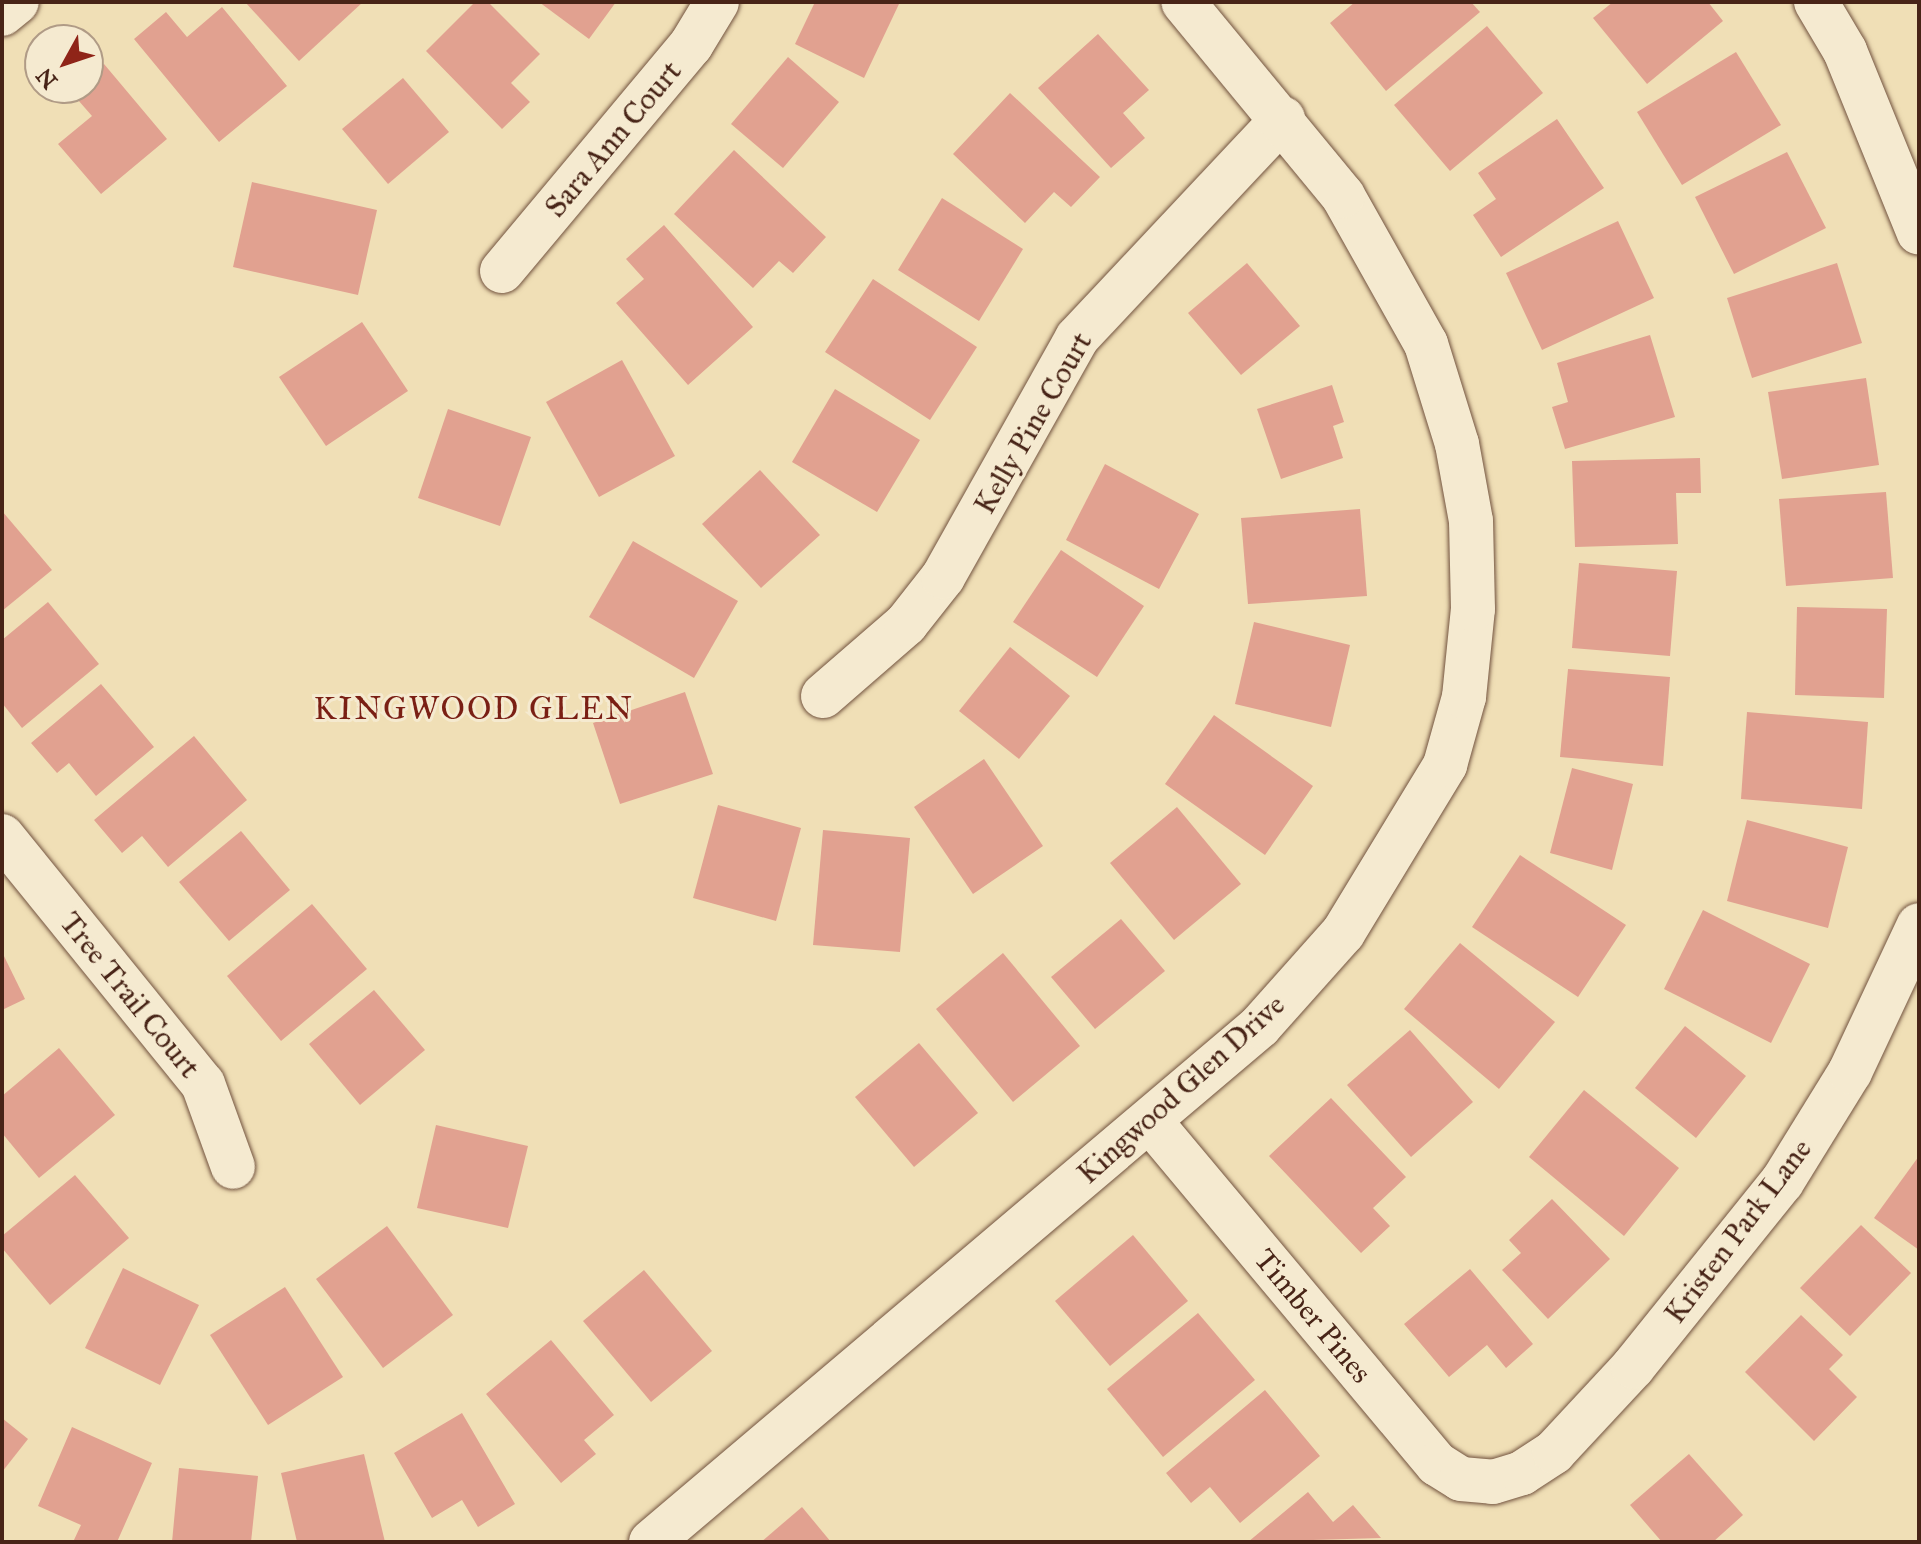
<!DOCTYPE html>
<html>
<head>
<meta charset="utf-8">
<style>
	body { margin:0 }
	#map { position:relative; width:1921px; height:1544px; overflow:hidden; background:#f0dfb6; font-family:"IM FELL Great Primer",serif }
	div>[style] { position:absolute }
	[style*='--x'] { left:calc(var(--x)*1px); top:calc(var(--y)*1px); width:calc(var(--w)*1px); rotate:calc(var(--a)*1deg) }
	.building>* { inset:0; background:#e1a190 }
	.roads { filter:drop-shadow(0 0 2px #72533f) drop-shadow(0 0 2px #72533f) }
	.street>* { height:44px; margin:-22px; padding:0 22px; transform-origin:22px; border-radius:22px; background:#f5ead0 }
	span { translate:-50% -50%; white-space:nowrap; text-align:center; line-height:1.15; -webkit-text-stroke:6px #f5ead0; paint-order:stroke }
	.street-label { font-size:30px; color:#482417 }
	.neighbourhood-label { font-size:32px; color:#7a1f14; letter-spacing:2px }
	.frame { position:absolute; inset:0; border:4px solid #482417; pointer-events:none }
	.north { position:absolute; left:24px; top:24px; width:80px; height:80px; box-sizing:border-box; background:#f5ead0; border:2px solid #b09b86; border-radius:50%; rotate:230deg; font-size:22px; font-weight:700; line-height:32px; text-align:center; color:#482417 }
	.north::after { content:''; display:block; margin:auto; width:28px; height:36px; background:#8f2418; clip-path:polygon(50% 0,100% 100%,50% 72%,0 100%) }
</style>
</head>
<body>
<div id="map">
	<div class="building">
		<div style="clip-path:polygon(245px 2px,363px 2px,299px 61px)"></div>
		<div style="clip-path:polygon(475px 2px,488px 2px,540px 54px,511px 83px,530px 102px,502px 129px,426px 51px)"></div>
		<div style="clip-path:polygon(539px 2px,616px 2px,589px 39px)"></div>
		<div style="clip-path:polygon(815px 2px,899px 4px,864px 78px,795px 44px)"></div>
		<div style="clip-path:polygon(1355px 2px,1471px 2px,1480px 12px,1386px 91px,1330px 23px)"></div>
		<div style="clip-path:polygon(1613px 2px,1708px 2px,1723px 21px,1647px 84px,1593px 18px)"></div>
		<div style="clip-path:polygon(222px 7px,287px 86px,219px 142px,134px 39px,166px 12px,187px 37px)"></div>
		<div style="clip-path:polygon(1487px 26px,1543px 93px,1450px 171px,1394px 105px)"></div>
		<div style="clip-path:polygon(1098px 34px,1149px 90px,1123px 113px,1145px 138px,1111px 168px,1038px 88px)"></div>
		<div style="clip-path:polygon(1736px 52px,1781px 125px,1682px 185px,1637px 112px)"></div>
		<div style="clip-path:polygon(788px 57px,839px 102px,783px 168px,731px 124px)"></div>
		<div style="clip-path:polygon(104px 64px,167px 139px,101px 194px,58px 144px,92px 116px,71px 92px,88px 88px,88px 78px)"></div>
		<div style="clip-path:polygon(403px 78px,449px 132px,388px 184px,342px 129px)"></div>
		<div style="clip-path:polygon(1010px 93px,1100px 177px,1071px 207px,1054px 192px,1025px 223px,953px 154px)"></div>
		<div style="clip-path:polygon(1557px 119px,1604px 188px,1501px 257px,1473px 215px,1496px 199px,1478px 173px)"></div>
		<div style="clip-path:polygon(734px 150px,826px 237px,793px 273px,779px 261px,753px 288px,674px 214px)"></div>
		<div style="clip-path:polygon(1787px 152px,1826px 228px,1734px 274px,1695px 197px)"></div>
		<div style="clip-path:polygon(252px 182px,377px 210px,358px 295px,233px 267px)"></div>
		<div style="clip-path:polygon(942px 198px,1023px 249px,979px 321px,898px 270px)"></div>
		<div style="clip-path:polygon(1618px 221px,1654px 298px,1542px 350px,1506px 273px)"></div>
		<div style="clip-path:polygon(664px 225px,753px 327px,688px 385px,616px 303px,644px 279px,626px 259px)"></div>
		<div style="clip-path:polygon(1247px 263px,1300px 326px,1241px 375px,1188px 313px)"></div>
		<div style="clip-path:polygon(1837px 263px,1862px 343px,1752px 378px,1727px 298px)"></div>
		<div style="clip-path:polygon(873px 279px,977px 347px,930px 420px,825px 352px)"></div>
		<div style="clip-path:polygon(362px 322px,408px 391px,326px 446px,279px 377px)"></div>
		<div style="clip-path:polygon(1650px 335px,1675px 417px,1565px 449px,1552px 407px,1568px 402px,1557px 363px)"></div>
		<div style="clip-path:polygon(622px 360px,675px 456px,599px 497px,546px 402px)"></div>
		<div style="clip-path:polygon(1866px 378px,1879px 465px,1782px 479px,1768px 392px)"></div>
		<div style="clip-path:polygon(1332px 385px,1344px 422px,1333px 426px,1343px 458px,1281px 479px,1257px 409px)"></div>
		<div style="clip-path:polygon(835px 389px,920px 440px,877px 512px,792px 462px)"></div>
		<div style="clip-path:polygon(448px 409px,531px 437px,500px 526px,418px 498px)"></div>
		<div style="clip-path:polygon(1700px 458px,1701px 493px,1676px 493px,1678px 544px,1575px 547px,1572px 461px)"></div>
		<div style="clip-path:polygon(1105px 464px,1199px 514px,1159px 589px,1066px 540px)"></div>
		<div style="clip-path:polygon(760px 470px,820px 535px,761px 588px,702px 524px)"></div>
		<div style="clip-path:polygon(1886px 492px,1893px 578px,1786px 586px,1779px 499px)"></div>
		<div style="clip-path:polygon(1360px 509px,1367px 596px,1248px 604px,1241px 518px)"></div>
		<div style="clip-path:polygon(2px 511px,52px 570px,2px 611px)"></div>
		<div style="clip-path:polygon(633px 541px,738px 601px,694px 678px,589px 617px)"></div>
		<div style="clip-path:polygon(1061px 550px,1144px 606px,1097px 677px,1013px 622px)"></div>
		<div style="clip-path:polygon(1579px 563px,1677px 571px,1670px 656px,1572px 648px)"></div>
		<div style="clip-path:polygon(48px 602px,99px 664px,22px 728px,2px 703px,2px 640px)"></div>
		<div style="clip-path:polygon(1797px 607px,1887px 609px,1884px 698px,1795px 695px)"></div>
		<div style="clip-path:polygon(1254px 622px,1350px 645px,1331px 727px,1235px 704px)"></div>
		<div style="clip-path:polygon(1010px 647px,1070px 696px,1019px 759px,959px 711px)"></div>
		<div style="clip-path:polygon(1568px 669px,1670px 677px,1663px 766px,1560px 757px)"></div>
		<div style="clip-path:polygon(101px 684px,154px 747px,96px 796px,69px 763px,57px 773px,31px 743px)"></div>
		<div style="clip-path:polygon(685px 692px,713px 774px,620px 804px,593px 723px)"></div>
		<div style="clip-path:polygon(1747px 712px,1868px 722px,1862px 809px,1741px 799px)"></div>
		<div style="clip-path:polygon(1214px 715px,1313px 786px,1265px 855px,1165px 784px)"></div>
		<div style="clip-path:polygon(194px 736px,247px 800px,168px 867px,142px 836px,122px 853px,94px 820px)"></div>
		<div style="clip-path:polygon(984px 759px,1043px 846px,973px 894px,914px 807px)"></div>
		<div style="clip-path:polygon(1572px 768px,1633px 784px,1612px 870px,1550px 853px)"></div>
		<div style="clip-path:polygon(718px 805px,801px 828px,776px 921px,693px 898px)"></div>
		<div style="clip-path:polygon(1177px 807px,1241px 884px,1174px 940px,1110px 863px)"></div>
		<div style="clip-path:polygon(1747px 820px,1848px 847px,1828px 928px,1727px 901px)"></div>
		<div style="clip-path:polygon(823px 830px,910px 838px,900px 952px,813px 945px)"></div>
		<div style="clip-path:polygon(241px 831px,290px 890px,229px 941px,179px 882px)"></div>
		<div style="clip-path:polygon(1520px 855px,1626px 925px,1578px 997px,1472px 927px)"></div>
		<div style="clip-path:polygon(312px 904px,367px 969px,281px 1041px,227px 976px)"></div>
		<div style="clip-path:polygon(1703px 910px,1810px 964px,1771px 1043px,1664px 989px)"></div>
		<div style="clip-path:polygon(1121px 919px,1165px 971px,1095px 1029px,1051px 977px)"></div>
		<div style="clip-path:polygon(1460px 943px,1555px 1022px,1499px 1089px,1404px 1009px)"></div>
		<div style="clip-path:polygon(2px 952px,25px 999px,2px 1010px)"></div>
		<div style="clip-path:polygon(1003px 953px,1080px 1046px,1013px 1102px,936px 1009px)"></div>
		<div style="clip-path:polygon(374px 990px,425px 1050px,360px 1105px,309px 1044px)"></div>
		<div style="clip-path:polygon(1685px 1026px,1746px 1076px,1696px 1138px,1635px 1088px)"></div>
		<div style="clip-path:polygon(1410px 1030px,1473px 1102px,1411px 1157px,1347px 1085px)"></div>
		<div style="clip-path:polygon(919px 1043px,978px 1113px,914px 1167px,855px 1097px)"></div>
		<div style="clip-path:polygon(59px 1048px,115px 1115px,39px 1178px,2px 1133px,2px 1096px)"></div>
		<div style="clip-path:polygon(1584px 1090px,1679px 1168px,1624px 1236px,1529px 1157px)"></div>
		<div style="clip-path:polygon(1331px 1098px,1406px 1177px,1373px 1208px,1390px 1226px,1361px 1253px,1269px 1156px)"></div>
		<div style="clip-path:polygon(436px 1125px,528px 1146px,508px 1228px,417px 1208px)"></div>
		<div style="clip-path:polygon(1919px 1156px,1919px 1250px,1874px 1218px)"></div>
		<div style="clip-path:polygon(75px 1175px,129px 1238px,50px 1305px,2px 1248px,2px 1236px)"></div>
		<div style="clip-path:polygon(1552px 1199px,1610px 1259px,1548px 1319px,1502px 1270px,1521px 1253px,1509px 1240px)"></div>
		<div style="clip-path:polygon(1861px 1225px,1911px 1273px,1850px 1336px,1800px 1288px)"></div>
		<div style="clip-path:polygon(387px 1226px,453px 1315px,383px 1368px,316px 1279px)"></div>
		<div style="clip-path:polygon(1133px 1235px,1188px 1301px,1110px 1366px,1055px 1301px)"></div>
		<div style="clip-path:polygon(123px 1268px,199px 1305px,160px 1385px,85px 1348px)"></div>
		<div style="clip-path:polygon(1470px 1269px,1533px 1344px,1506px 1368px,1487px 1345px,1449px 1377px,1404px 1324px)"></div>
		<div style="clip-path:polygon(644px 1270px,712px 1351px,651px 1402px,583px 1321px)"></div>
		<div style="clip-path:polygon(285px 1287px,343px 1377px,268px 1425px,210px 1335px)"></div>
		<div style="clip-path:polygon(1198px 1313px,1255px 1380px,1163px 1457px,1107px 1389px)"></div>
		<div style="clip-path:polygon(1801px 1315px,1843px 1355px,1829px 1369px,1857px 1397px,1814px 1441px,1745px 1372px)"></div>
		<div style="clip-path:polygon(551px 1340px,614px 1415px,584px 1440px,596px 1454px,561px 1483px,486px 1394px)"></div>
		<div style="clip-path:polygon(1265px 1390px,1320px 1456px,1240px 1523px,1210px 1487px,1191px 1503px,1166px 1473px)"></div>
		<div style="clip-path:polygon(462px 1413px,515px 1504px,478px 1527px,462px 1500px,432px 1518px,394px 1453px)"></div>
		<div style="clip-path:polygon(2px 1418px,28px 1439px,2px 1472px)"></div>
		<div style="clip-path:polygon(72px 1427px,152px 1463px,117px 1542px,73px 1542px,81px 1525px,38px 1506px)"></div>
		<div style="clip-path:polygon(364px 1454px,385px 1542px,297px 1542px,281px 1473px)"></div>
		<div style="clip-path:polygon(1689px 1454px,1743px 1515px,1713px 1542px,1662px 1542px,1630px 1505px)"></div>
		<div style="clip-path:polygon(179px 1468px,258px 1476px,251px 1542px,172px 1542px)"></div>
		<div style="clip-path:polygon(1308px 1492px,1333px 1522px,1353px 1505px,1381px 1538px,1248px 1542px)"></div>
		<div style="clip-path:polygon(802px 1507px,831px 1542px,761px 1542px)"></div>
	</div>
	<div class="roads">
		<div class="street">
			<div style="--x:1816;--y:2;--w:57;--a:59.4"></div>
			<div style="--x:1845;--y:51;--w:196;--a:67.9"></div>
			<div style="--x:2;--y:14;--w:19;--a:-39"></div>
			<div style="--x:502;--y:271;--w:295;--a:-50.1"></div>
			<div style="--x:691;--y:45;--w:50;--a:-58.8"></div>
			<div style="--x:823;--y:696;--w:110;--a:-40.9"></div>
			<div style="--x:906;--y:624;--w:60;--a:-51.8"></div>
			<div style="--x:943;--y:577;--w:274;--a:-60.7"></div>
			<div style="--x:1077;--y:338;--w:301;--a:-46.8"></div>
			<div style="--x:2;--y:836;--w:319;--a:51"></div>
			<div style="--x:203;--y:1084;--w:88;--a:70.1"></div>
			<div style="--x:1150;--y:1121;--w:447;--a:50.1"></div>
			<div style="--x:1437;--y:1464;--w:28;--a:32"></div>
			<div style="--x:1461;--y:1479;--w:32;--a:5"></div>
			<div style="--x:1493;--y:1482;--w:30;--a:-17"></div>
			<div style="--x:1522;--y:1473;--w:38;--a:-33"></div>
			<div style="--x:1554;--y:1452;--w:116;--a:-47.1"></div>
			<div style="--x:1633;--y:1367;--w:238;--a:-51.2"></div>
			<div style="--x:1782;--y:1182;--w:129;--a:-58.3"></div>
			<div style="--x:1850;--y:1072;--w:162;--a:-64.9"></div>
			<div style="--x:651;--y:1542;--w:798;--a:-40.27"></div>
			<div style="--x:1260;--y:1026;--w:125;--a:-48.3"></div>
			<div style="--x:1343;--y:933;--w:197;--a:-58.7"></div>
			<div style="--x:1445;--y:765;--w:71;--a:-74.4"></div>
			<div style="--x:1464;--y:697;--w:88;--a:-84.2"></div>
			<div style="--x:1473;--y:609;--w:88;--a:-91.3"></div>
			<div style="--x:1471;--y:521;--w:78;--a:-100.3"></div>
			<div style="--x:1457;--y:444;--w:105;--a:-107.2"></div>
			<div style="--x:1426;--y:344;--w:170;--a:-119.3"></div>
			<div style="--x:1343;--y:196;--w:251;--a:-129.5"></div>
		</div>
	</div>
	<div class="street-label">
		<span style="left:613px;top:139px;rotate:-50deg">Sara Ann Court</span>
		<span style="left:1033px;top:423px;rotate:-60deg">Kelly Pine Court</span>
		<span style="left:130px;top:995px;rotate:51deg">Tree Trail Court</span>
		<span style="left:1181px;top:1089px;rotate:-42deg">Kingwood Glen Drive</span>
		<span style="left:1738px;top:1231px;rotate:-53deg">Kristen Park Lane</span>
		<span style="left:1313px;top:1316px;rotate:50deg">Timber Pines</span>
	</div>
	<div class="neighbourhood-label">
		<span style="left:474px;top:709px">KINGWOOD GLEN</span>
	</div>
	<div class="frame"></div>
	<div class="north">N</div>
</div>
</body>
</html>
